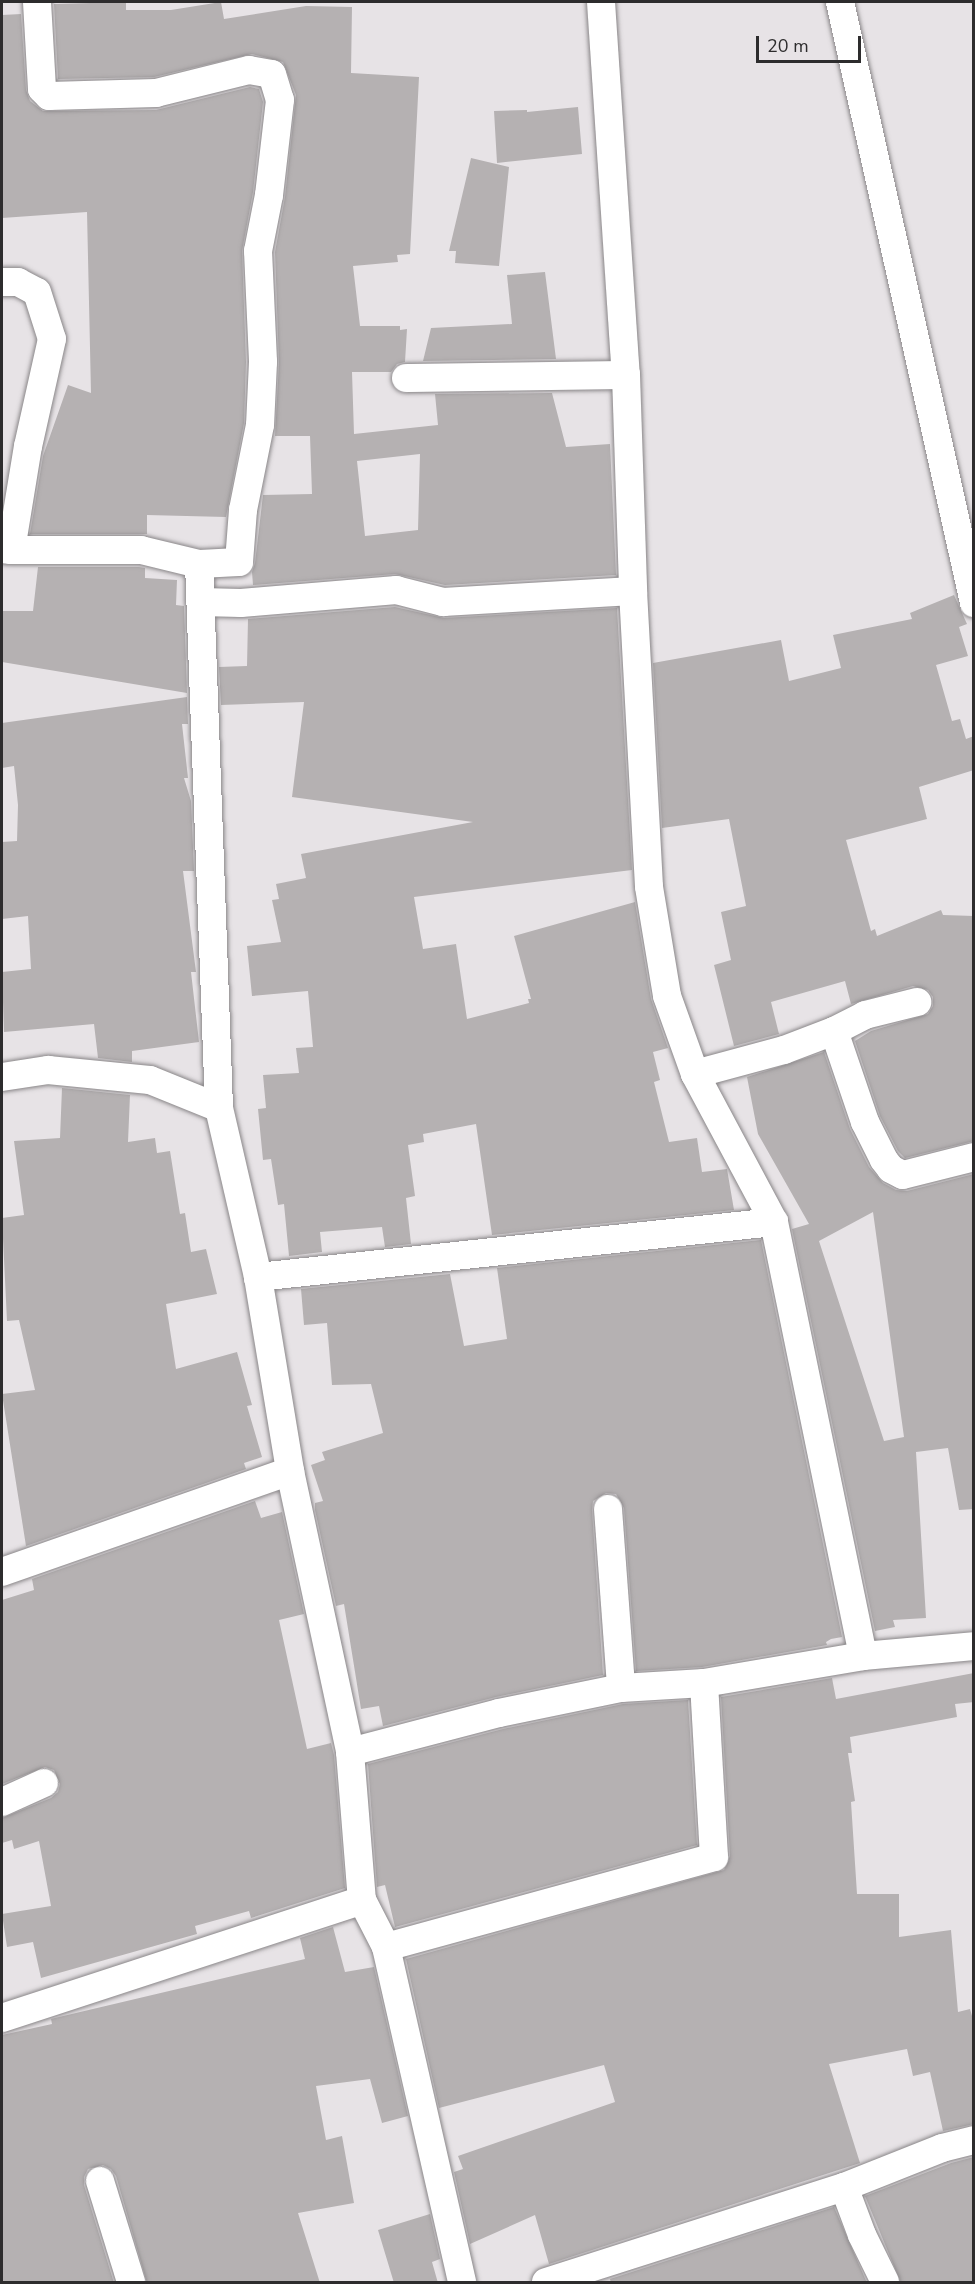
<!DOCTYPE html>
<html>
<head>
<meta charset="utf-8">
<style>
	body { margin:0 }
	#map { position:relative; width:975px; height:2284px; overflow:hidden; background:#e7e3e6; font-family:"Nunito Sans",sans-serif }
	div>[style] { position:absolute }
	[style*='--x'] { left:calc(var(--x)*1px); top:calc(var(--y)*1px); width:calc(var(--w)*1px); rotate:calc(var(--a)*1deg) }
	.building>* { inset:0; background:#b5b1b2 }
	.roads { filter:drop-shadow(0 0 2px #898688) drop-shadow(0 0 2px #898688) }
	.minor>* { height:28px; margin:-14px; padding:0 14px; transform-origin:14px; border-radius:14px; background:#fff }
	span { translate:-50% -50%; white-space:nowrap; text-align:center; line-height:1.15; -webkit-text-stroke:4.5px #e7e3e6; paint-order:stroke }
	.frame { position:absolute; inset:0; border:3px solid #2d2c2d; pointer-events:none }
	.scale { position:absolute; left:756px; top:36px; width:105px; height:27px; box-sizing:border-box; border:3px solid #2d2c2d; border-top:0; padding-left:8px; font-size:18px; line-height:21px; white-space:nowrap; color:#2d2c2d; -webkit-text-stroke:4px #e7e3e6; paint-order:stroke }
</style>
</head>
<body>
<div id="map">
	<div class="building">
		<div style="clip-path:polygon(evenodd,126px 2px,126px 10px,171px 10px,221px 2px,224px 19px,306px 6px,352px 7px,351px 73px,419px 77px,410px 254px,397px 255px,398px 262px,353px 266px,360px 326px,400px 326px,400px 330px,407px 329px,405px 362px,397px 364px,391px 372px,352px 372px,354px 434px,438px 425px,435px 394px,552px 393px,566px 447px,610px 444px,616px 575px,445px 585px,395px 574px,253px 585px,252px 572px,255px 563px,263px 495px,312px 494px,310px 436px,275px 436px,279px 363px,275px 252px,285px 197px,296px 95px,283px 62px,252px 54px,154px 77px,58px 79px,54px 4px,126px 2px,420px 454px,418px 530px,365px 536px,357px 461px,420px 454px)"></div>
		<div style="clip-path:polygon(21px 14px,26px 90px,30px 101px,43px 111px,156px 110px,250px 87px,259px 89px,263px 102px,253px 192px,242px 251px,246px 362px,244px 423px,226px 517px,147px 515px,147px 534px,30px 534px,43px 456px,68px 385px,91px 393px,87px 212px,2px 218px,2px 15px)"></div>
		<div style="clip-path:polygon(578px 107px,582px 154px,497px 163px,494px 111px,527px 110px,527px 112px)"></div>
		<div style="clip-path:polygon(471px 158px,509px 167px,499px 266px,455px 263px,456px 251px,449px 251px)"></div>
		<div style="clip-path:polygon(545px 272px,556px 359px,423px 361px,431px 328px,512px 324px,507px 275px)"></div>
		<div style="clip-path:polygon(38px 567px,139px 567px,145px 568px,145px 578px,177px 580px,176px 605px,184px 606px,187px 693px,2px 662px,2px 611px,33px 611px)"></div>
		<div style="clip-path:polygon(954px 595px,967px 624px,959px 627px,968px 656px,936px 665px,952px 721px,960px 719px,966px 739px,974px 736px,974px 770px,919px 787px,927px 819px,846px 840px,871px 931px,875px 929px,877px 936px,941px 910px,943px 915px,974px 916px,974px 1141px,905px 1158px,898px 1151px,880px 1116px,855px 1041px,871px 1031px,928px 1014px,933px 1006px,933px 997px,928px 990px,913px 986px,851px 1004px,845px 981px,771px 1002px,779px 1034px,734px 1046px,714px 965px,731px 960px,721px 912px,746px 906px,729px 819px,662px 828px,653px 663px,781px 640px,789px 681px,841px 668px,833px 635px,912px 619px,910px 613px)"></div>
		<div style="clip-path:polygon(395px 607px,444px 618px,617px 608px,632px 870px,414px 897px,423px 949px,456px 944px,467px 1019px,529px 1003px,528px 999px,531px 999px,514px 936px,635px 902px,651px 999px,668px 1048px,653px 1052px,660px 1080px,654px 1082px,669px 1142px,697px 1138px,702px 1172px,727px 1169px,734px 1210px,492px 1235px,476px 1124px,423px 1134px,424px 1142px,408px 1145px,415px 1196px,406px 1198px,411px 1244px,385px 1247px,382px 1227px,320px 1232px,322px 1252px,289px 1256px,284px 1204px,278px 1205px,271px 1159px,263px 1160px,258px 1109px,266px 1108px,263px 1075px,299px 1073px,296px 1048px,313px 1047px,308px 991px,252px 996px,247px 946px,281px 942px,272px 900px,279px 899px,276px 884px,306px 878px,301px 854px,473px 822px,292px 797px,304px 702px,221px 705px,219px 667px,247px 666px,248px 619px)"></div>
		<div style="clip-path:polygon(187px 697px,188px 724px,182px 724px,188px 778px,184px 778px,191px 801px,194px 871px,183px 871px,196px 972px,191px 972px,199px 1042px,132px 1051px,132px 1062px,98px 1058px,94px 1024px,4px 1032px,2px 972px,31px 969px,28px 916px,2px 919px,2px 842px,17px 841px,18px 805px,14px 766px,2px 768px,2px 723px)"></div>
		<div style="clip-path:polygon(evenodd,824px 1052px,850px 1129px,869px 1167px,883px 1183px,896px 1190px,907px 1191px,974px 1174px,974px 1509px,959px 1510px,948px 1448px,916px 1452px,926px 1618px,893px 1620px,895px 1627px,875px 1631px,792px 1229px,809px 1224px,758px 1134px,747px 1077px,824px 1052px,873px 1212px,904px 1437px,884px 1441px,819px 1241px,873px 1212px)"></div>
		<div style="clip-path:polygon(62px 1088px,130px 1095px,128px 1142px,155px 1138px,157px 1153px,170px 1151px,180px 1214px,185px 1213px,191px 1252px,206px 1249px,217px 1294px,166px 1304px,176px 1369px,237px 1352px,252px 1405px,247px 1406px,262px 1457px,244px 1463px,246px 1469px,26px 1546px,2px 1394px,35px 1390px,19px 1320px,7px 1321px,2px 1218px,24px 1215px,14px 1141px,60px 1138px)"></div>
		<div style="clip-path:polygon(761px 1240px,842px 1637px,831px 1639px,826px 1642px,827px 1645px,702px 1667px,636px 1671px,624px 1508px,616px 1494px,606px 1493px,593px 1501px,592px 1510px,603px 1675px,496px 1697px,383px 1726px,379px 1706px,361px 1709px,344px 1604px,336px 1606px,315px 1510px,315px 1503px,323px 1501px,311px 1465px,325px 1460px,322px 1452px,383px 1433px,371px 1384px,332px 1385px,327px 1323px,304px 1325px,301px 1289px,450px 1274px,464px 1346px,507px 1339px,497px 1268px)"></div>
		<div style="clip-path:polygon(255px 1501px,261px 1518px,282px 1512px,304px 1614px,279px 1620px,307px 1749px,331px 1743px,334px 1755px,345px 1888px,251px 1918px,249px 1911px,195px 1926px,197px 1934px,41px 1978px,33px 1942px,7px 1947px,2px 1914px,51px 1906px,39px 1841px,14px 1849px,12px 1840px,2px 1843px,2px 1818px,51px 1798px,58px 1792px,60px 1784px,54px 1770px,45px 1767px,2px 1784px,2px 1600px,34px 1590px,32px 1579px)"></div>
		<div style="clip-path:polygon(974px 1673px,974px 1702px,955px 1704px,957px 1717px,850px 1737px,852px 1753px,848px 1753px,855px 1801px,851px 1802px,857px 1894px,899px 1894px,899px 1937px,951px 1930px,958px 2012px,970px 2009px,974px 2023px,974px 2124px,943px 2131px,930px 2072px,913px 2076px,907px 2049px,829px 2064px,860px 2163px,549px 2264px,535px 2215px,470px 2244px,454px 2172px,463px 2169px,458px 2156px,615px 2102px,604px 2065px,439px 2108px,406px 1959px,724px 1870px,730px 1856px,721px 1697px,832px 1678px,836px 1699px)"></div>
		<div style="clip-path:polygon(688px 1700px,697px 1845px,395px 1927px,385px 1885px,377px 1887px,368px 1764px,503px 1729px,623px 1704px)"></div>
		<div style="clip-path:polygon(333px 1927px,345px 1972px,374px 1967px,408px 2116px,382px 2123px,370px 2079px,316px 2086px,326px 2140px,342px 2136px,354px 2203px,298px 2213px,320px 2283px,147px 2283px,116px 2176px,111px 2169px,103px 2165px,88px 2169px,84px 2177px,84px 2185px,114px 2283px,2px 2283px,2px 2035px,52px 2024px,51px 2019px,59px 2017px,305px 1959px,300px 1938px)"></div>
		<div style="clip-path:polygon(974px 2157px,974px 2283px,901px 2283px,865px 2196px,951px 2163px)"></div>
		<div style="clip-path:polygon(834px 2207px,867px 2283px,611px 2283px,610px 2279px)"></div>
		<div style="clip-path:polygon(430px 2214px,440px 2259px,432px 2262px,438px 2283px,394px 2283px,378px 2230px)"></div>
	</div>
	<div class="roads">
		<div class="minor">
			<div style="--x:37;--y:2;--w:87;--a:86.7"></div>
			<div style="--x:42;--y:89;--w:10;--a:45"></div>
			<div style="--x:49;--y:96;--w:107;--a:-1.6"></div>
			<div style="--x:156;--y:93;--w:96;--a:-13.9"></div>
			<div style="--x:249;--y:70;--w:23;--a:10"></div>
			<div style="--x:272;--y:74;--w:27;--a:73"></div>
			<div style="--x:280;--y:100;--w:96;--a:96.6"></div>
			<div style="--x:269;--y:195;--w:57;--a:101.1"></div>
			<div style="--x:258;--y:251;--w:111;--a:87.4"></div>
			<div style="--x:263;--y:362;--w:63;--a:92.7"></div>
			<div style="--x:260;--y:425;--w:87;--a:101.3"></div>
			<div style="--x:243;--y:510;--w:52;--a:94.4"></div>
			<div style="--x:239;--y:562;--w:40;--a:177.1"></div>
			<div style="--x:601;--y:2;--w:374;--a:86.2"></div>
			<div style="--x:840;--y:2;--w:616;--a:77.43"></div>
			<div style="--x:2;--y:282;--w:16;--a:0"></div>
			<div style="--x:18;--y:282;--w:21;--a:28"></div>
			<div style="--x:37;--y:292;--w:49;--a:72.3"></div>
			<div style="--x:52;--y:339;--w:110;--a:102.6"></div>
			<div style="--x:28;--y:446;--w:105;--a:99.3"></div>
			<div style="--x:11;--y:550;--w:9;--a:-174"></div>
			<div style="--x:406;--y:378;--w:220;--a:-0.8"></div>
			<div style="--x:626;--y:375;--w:216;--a:88.1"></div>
			<div style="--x:11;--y:550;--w:130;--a:0"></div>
			<div style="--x:141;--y:550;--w:60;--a:13.6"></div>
			<div style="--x:199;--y:564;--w:544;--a:87.89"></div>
			<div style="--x:219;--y:1108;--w:173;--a:77"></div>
			<div style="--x:258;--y:1277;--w:197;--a:80.6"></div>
			<div style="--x:290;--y:1471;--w:287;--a:77.9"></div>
			<div style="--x:350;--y:1752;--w:148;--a:85.4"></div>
			<div style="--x:362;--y:1900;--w:53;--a:62.9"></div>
			<div style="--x:386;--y:1947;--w:344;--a:77.2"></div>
			<div style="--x:201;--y:602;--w:40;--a:1.4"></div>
			<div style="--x:241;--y:603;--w:156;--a:-4.8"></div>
			<div style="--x:396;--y:590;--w:49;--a:14.3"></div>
			<div style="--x:443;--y:602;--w:190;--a:-3.3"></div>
			<div style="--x:633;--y:591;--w:296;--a:86.9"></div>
			<div style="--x:649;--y:887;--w:110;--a:80.6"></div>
			<div style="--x:667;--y:996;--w:83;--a:70.3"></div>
			<div style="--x:834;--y:1031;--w:35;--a:-27"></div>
			<div style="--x:865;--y:1015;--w:54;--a:-14"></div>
			<div style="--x:2;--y:1077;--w:47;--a:-8.7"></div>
			<div style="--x:48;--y:1070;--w:102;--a:5.6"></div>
			<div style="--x:150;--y:1080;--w:74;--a:22.1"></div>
			<div style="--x:774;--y:1222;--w:168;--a:-118.1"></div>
			<div style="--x:695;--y:1074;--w:92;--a:-15.1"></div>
			<div style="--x:784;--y:1050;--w:53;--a:-20.8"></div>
			<div style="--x:834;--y:1031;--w:96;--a:71.2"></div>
			<div style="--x:865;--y:1122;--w:42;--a:63.4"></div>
			<div style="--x:884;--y:1160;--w:11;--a:52"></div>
			<div style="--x:891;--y:1169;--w:13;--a:27"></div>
			<div style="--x:903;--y:1175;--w:73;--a:-14.2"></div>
			<div style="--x:258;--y:1277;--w:519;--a:-6.08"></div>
			<div style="--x:774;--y:1222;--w:443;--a:78.4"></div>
			<div style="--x:608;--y:1509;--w:179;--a:85.8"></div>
			<div style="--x:2;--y:1572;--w:305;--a:-19.3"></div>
			<div style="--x:350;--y:1752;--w:154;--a:-14.7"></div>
			<div style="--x:499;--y:1713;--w:125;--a:-11.6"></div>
			<div style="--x:621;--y:1688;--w:83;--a:-3.4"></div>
			<div style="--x:704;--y:1683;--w:161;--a:-9.6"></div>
			<div style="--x:863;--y:1656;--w:111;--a:-5.1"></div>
			<div style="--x:2;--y:1802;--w:46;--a:-24.3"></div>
			<div style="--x:386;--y:1947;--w:340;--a:-15.3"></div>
			<div style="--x:714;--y:1857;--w:174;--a:-93.3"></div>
			<div style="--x:2;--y:2018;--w:379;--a:-18.1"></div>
			<div style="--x:100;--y:2181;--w:106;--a:72.9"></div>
			<div style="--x:844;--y:2187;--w:51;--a:69.4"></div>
			<div style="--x:862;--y:2235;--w:52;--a:63.9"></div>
			<div style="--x:546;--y:2282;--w:313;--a:-17.7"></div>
			<div style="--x:844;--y:2187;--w:105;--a:-21.7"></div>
			<div style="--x:942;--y:2148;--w:33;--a:-14"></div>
		</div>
	</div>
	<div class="frame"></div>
	<div class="scale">20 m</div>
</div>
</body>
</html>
